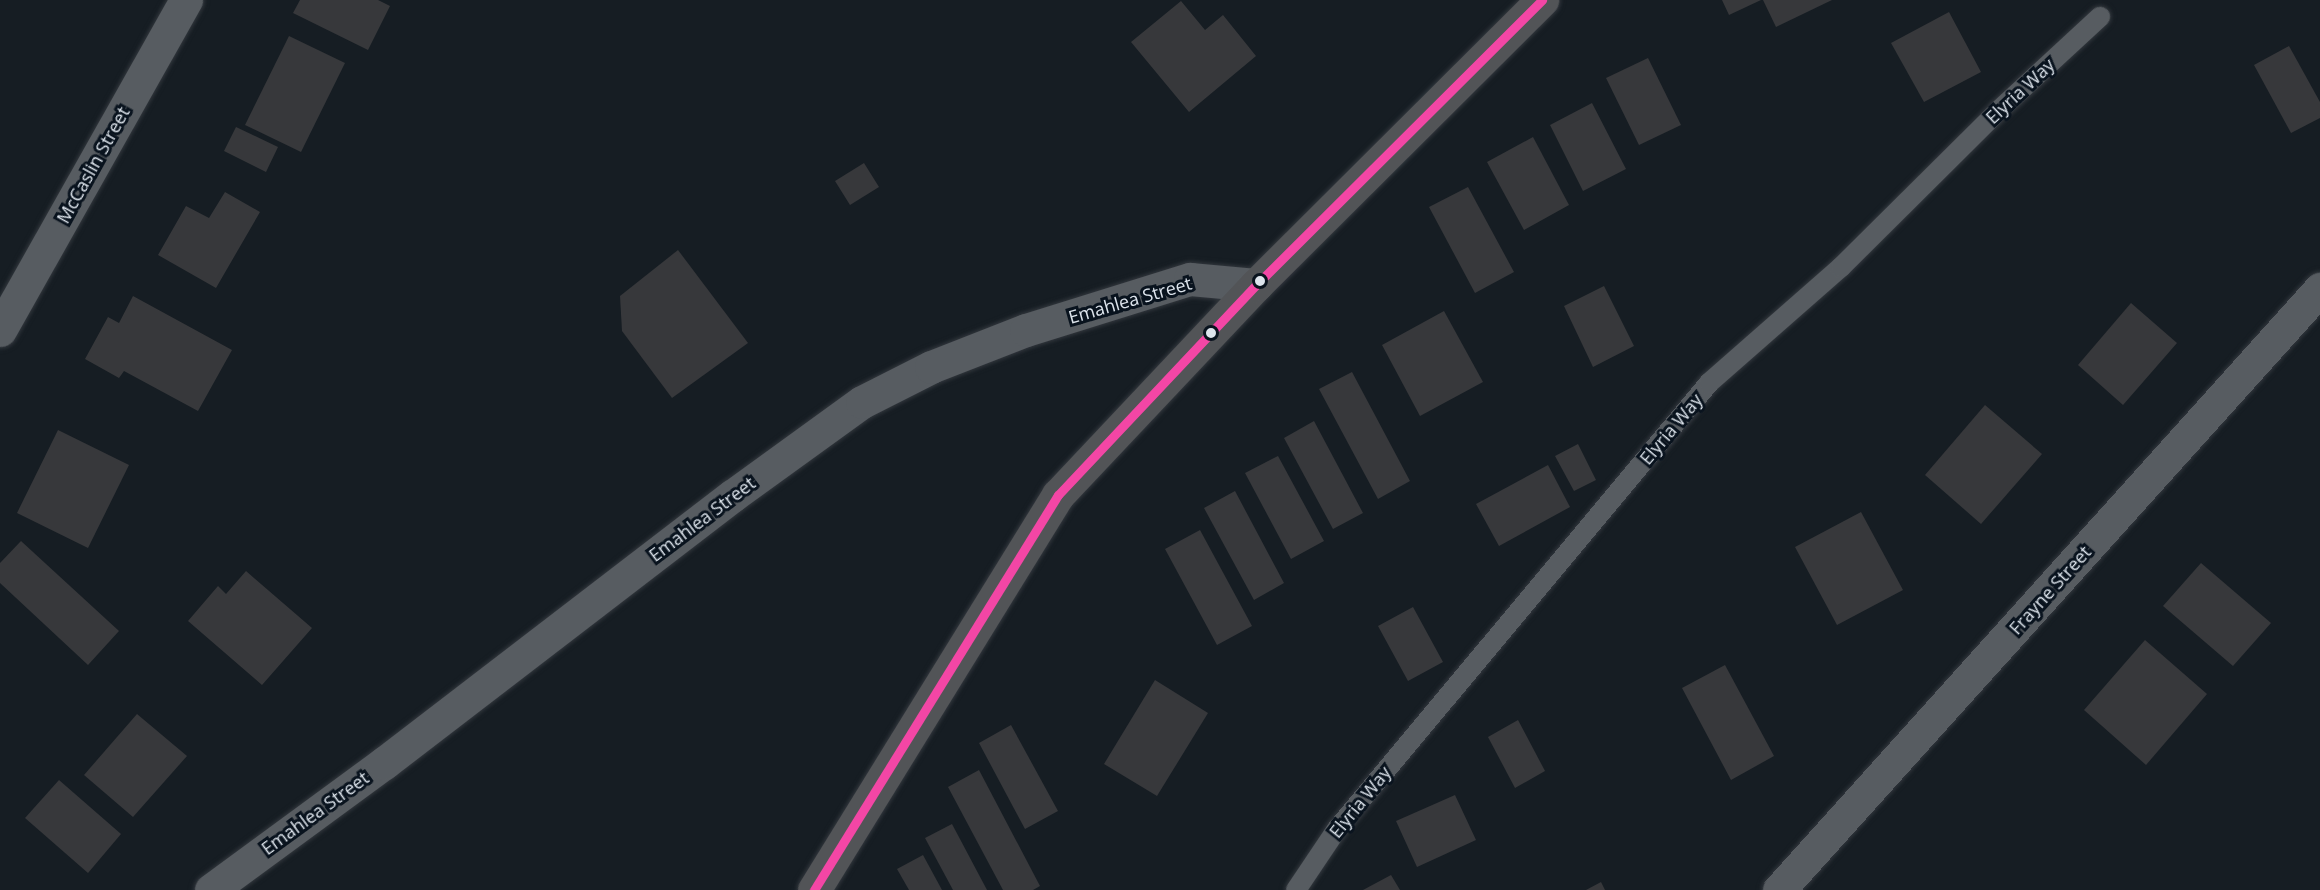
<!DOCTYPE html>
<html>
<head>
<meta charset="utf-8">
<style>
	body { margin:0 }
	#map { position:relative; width:2320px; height:890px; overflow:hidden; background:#161d23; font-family:"Open Sans",sans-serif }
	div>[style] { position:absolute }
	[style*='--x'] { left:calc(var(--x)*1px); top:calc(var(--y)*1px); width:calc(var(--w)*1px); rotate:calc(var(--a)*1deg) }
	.building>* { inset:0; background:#37383b }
	.roads { filter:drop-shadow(0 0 2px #32373d) drop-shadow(0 0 2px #32373d) }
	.lane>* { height:20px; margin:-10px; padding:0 10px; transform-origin:10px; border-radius:10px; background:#575c61 }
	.street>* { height:33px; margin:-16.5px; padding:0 16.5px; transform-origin:16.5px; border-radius:16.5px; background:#575c61 }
	.secondary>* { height:33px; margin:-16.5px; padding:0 16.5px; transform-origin:16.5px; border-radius:16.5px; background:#525457 }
	.bus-1>* { height:9px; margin:-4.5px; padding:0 4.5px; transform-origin:4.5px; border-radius:4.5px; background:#f346a5 }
	.dots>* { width:16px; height:16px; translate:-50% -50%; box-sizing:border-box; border:3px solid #09131e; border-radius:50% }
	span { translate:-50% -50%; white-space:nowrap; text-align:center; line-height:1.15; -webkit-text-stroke:6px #09131e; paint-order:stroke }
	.street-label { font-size:18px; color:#dde4ec }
</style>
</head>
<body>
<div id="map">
	<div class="building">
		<div style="clip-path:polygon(300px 0,378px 0,390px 6px,368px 50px,293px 13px)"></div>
		<div style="clip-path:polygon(1722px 0,1761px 0,1729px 15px)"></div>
		<div style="clip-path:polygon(1763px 0,1832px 0,1776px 27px)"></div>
		<div style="clip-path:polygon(1181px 1px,1205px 30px,1223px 15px,1256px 56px,1189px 112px,1131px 42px)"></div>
		<div style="clip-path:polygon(1949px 12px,1981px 72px,1924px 102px,1891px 43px)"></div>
		<div style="clip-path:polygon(289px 36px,345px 63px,301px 152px,245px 125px)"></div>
		<div style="clip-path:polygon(2289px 46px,2320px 102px,2320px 118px,2291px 133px,2254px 65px)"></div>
		<div style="clip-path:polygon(1648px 58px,1681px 125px,1639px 145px,1606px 78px)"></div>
		<div style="clip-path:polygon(1592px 103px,1626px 169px,1583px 191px,1550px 125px)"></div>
		<div style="clip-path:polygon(236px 127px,278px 147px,266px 172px,224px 151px)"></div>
		<div style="clip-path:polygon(1533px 137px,1569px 205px,1524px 230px,1487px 162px)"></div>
		<div style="clip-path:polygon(864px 163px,879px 187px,850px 205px,835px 181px)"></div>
		<div style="clip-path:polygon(1468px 187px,1514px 272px,1475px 293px,1429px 207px)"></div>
		<div style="clip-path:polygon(225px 192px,260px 212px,216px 288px,158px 255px,186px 206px,209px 218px)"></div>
		<div style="clip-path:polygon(678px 250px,748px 343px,672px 398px,622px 331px,620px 296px)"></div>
		<div style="clip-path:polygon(1604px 286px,1634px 346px,1593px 367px,1564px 306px)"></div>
		<div style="clip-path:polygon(133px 296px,232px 350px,198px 411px,124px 371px,119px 378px,85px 359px,108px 317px,119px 323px)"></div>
		<div style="clip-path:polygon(2131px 303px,2177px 343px,2123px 405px,2078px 365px)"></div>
		<div style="clip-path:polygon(1444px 311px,1483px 382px,1420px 416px,1382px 345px)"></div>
		<div style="clip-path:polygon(1352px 372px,1410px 481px,1378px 499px,1319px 389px)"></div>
		<div style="clip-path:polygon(1985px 405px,2042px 454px,1981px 524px,1925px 475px)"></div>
		<div style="clip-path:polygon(1314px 421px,1363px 513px,1333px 529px,1284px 438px)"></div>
		<div style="clip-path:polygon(58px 430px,129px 465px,88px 548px,17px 513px)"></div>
		<div style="clip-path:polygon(1578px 444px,1596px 480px,1574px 491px,1555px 456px)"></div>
		<div style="clip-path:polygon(1278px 456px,1324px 541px,1291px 559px,1245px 473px)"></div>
		<div style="clip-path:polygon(1548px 465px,1570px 507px,1499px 546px,1476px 504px)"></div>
		<div style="clip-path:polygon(1235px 491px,1284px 583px,1254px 600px,1204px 508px)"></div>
		<div style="clip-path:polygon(1861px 512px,1903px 590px,1837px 625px,1795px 547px)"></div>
		<div style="clip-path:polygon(1200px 530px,1252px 626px,1217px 645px,1165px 549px)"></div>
		<div style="clip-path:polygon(21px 541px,119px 631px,88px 665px,0 583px,0 563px)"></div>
		<div style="clip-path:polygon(2201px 563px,2271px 623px,2233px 666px,2163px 606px)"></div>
		<div style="clip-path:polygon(246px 571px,312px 628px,262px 685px,188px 621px,218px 586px,226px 594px)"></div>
		<div style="clip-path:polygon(1413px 607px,1443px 662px,1408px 681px,1378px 626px)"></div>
		<div style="clip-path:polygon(2145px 640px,2207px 694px,2146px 765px,2084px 710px)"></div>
		<div style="clip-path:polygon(1725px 665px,1774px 756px,1731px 780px,1682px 688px)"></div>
		<div style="clip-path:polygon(1155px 680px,1208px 713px,1157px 796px,1104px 764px)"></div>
		<div style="clip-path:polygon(137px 714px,187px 756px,133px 817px,84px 775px)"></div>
		<div style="clip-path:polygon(1518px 720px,1545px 771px,1515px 788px,1488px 737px)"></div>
		<div style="clip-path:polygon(1011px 725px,1058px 811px,1025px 829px,979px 743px)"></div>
		<div style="clip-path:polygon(979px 770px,1040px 886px,1033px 890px,1003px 890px,948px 787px)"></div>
		<div style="clip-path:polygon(59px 780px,121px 834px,88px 873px,25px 818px)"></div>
		<div style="clip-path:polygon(1455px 795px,1476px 840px,1417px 867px,1396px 821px)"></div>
		<div style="clip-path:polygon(952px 824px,987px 890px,953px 890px,925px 838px)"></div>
		<div style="clip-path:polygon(923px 855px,942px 890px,909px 890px,897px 869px)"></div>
		<div style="clip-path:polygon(1391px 875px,1400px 890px,1363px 890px)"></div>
		<div style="clip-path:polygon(1601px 882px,1605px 890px,1586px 890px)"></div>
	</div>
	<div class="roads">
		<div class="lane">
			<div style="--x:1296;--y:890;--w:73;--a:-56.1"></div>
			<div style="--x:1337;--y:829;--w:581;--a:-50.17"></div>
			<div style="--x:1709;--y:383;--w:176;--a:-41.3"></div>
			<div style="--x:1841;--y:267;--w:221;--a:-44.8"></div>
			<div style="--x:1998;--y:111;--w:139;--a:-42.7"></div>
		</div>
		<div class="street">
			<div style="--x:0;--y:330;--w:379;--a:-60.6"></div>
			<div style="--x:211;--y:890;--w:215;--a:-36.3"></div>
			<div style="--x:384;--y:763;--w:439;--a:-37.5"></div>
			<div style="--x:732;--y:496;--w:160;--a:-35.9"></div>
			<div style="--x:862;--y:402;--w:77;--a:-26.9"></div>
			<div style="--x:931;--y:367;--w:102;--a:-21.3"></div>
			<div style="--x:1026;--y:330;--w:172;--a:-17.3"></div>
			<div style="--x:1190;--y:279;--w:66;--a:5.2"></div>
			<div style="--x:1779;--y:890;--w:809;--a:-48.01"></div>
		</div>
		<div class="secondary">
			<div style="--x:814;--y:890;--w:464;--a:-58.3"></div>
			<div style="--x:1058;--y:495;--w:289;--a:-46.7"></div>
			<div style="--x:1256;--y:285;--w:404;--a:-44.9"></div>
		</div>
	</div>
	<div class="bus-1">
		<div style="--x:814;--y:890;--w:464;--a:-58.3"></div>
		<div style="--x:1058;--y:495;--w:289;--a:-46.7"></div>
		<div style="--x:1256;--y:285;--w:404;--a:-44.9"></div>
	</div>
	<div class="dots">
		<div style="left:1260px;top:281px;background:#dde4ec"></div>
		<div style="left:1211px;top:333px;background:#dde4ec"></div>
	</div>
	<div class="street-label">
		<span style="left:2020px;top:91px;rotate:-43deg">Elyria Way</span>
		<span style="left:93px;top:165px;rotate:-61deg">McCaslin Street</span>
		<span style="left:1130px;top:300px;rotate:-16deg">Emahlea Street</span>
		<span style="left:1671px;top:429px;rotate:-50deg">Elyria Way</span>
		<span style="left:702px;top:519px;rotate:-37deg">Emahlea Street</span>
		<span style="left:2050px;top:590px;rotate:-48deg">Frayne Street</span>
		<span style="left:1360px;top:802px;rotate:-51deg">Elyria Way</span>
		<span style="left:315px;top:813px;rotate:-36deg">Emahlea Street</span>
	</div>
</div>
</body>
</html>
